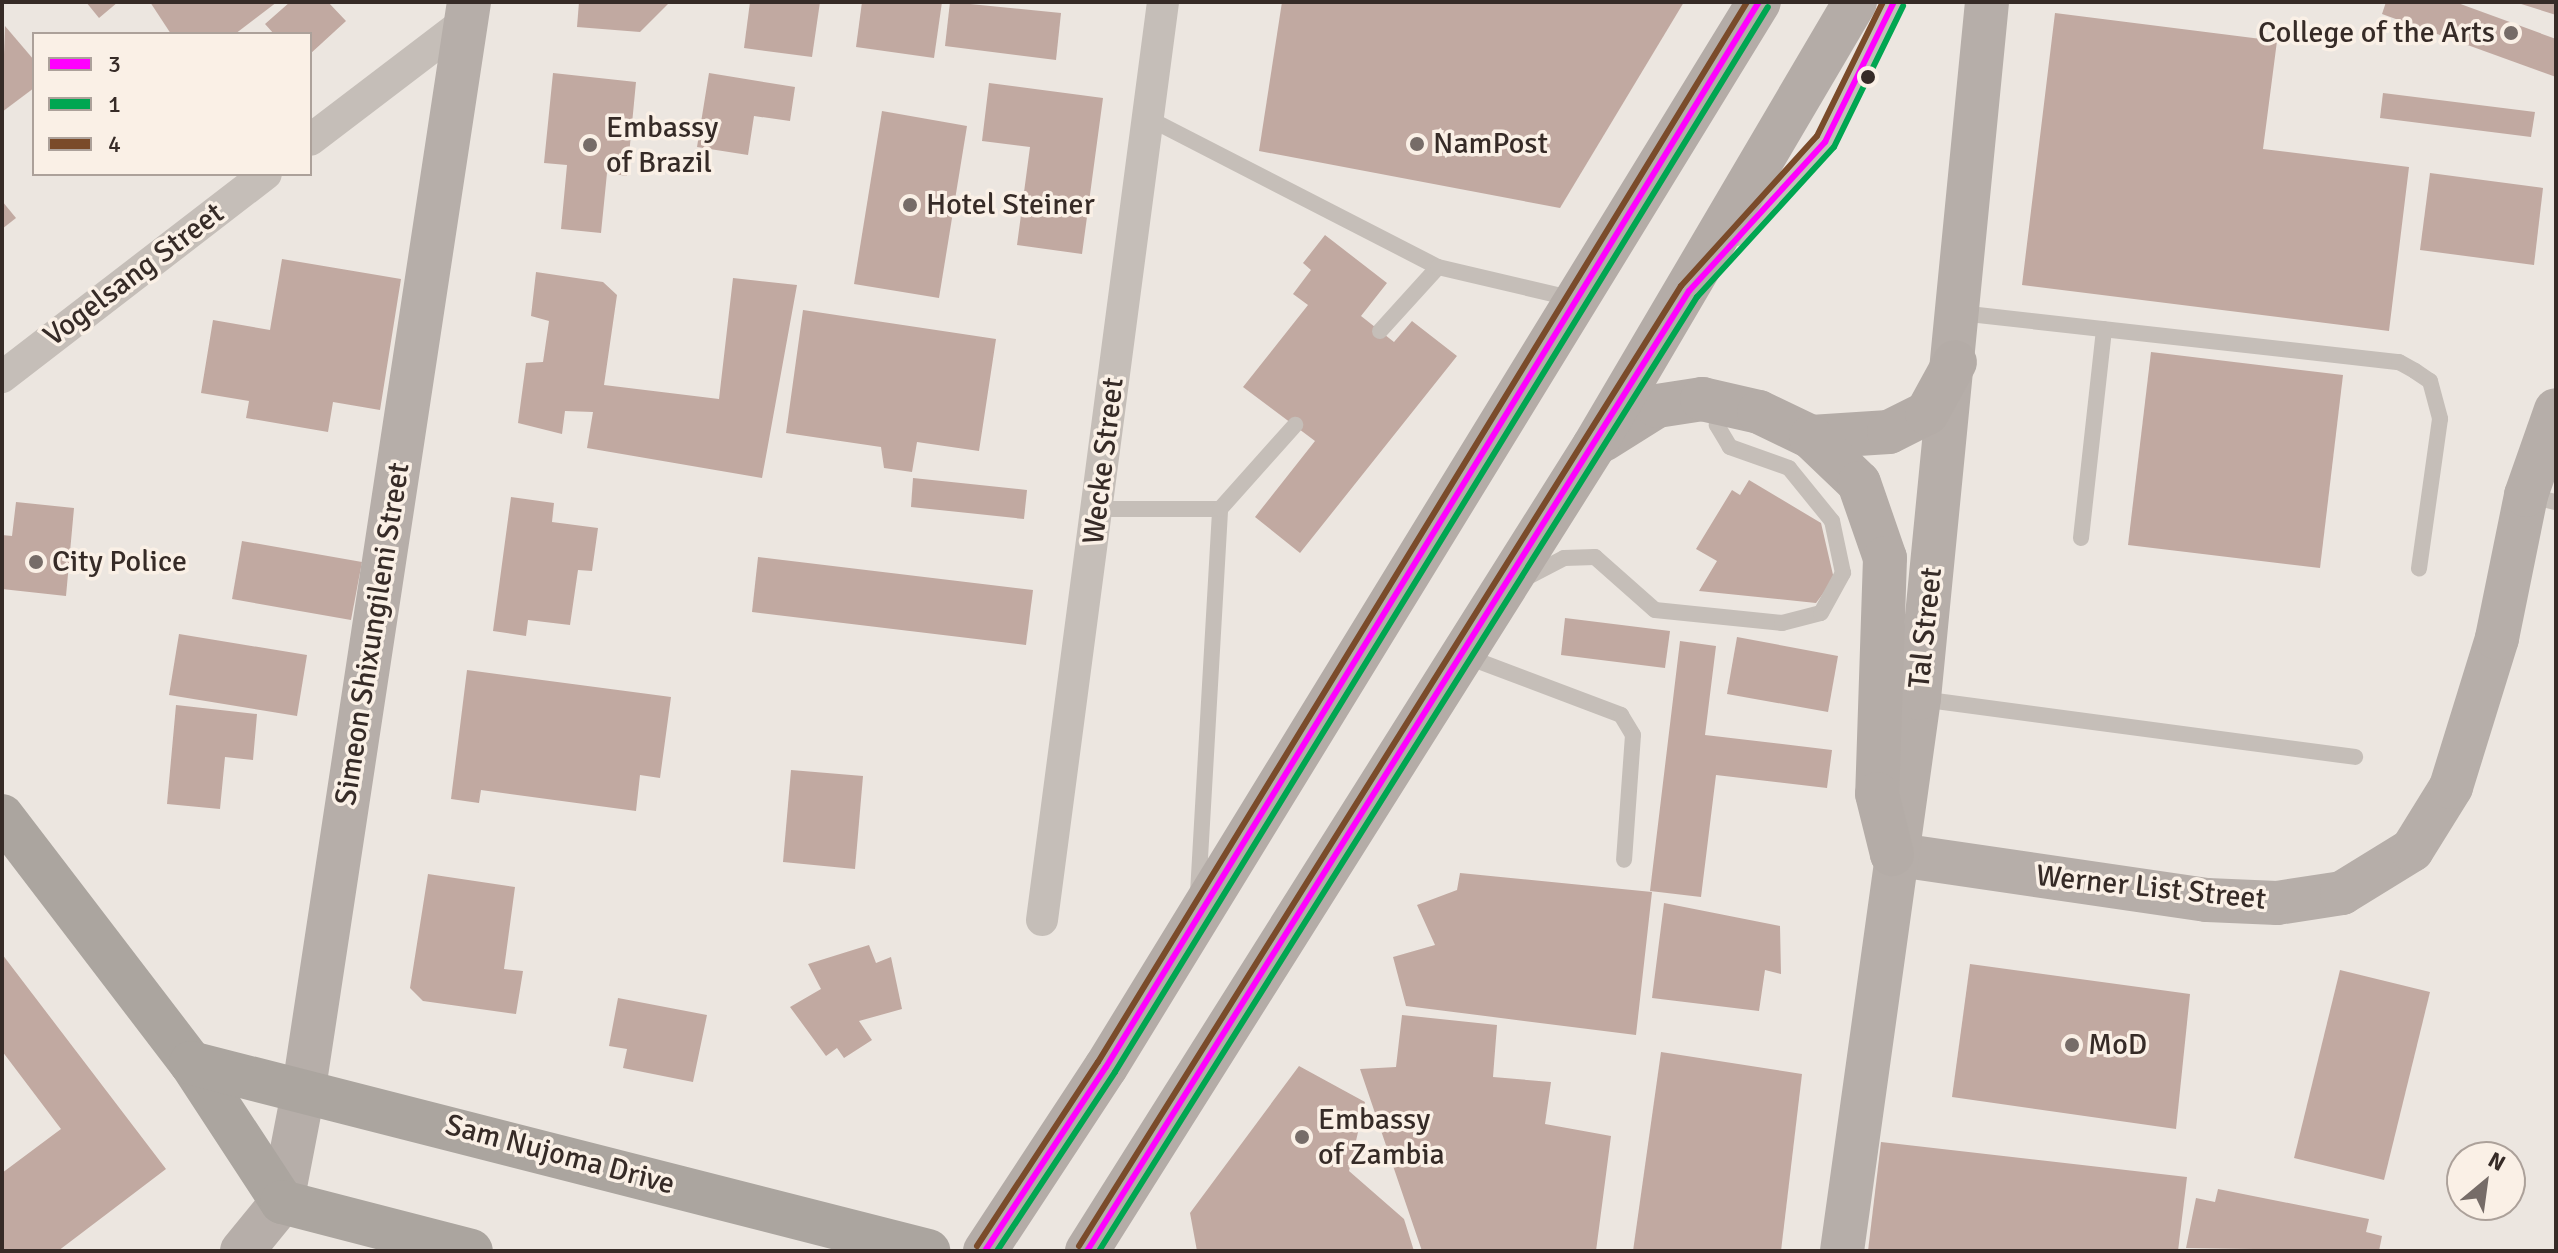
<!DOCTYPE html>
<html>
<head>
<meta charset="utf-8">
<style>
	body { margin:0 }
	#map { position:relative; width:2558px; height:1253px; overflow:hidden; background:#ece6e0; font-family:Signika,sans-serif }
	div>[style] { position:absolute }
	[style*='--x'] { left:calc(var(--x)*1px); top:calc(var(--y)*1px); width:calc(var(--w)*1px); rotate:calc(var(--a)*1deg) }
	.building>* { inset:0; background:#c1a9a1 }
	.lane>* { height:16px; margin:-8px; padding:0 8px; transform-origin:8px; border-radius:8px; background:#c5beb8 }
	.street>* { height:32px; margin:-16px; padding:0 16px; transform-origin:16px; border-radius:16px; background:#c5beb8 }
	.secondary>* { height:44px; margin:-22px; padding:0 22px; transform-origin:22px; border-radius:22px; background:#b6aea9 }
	.primary>* { height:44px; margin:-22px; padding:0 22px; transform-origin:22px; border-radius:22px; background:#b4aca7 }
	.highway>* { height:44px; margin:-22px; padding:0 22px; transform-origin:22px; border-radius:22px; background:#aba59f }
	.bus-1>* { height:6px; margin:-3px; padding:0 3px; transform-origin:3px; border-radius:3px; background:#ff00fe }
	.bus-2>* { height:6px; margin:-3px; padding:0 3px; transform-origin:3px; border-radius:3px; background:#00a651 }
	.bus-3>* { height:6px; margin:-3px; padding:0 3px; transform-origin:3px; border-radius:3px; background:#7a4b2a }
	.dots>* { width:22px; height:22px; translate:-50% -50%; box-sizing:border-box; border:4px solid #faf0e6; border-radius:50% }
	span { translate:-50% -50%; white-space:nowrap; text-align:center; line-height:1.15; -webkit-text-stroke:7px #faf0e6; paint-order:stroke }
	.poi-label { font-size:30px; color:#362b27 }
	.right { translate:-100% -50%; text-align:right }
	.left { translate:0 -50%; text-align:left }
	.street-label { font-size:30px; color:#362b27 }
	.frame { position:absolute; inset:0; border:4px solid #362b27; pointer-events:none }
	.legend { position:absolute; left:32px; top:32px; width:280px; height:144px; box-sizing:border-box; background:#faf0e6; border:2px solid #aca19a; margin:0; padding:10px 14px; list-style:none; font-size:24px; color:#362b27 }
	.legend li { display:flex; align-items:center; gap:16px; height:40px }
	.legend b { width:40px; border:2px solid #aca19a }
	.north { position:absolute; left:2446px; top:1141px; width:80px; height:80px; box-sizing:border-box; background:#faf0e6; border:2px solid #aca19a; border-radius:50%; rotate:29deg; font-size:22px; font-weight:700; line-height:32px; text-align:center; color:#362b27 }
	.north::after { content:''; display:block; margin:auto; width:28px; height:36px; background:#766c68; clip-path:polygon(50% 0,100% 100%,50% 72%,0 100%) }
</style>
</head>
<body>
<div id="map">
	<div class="building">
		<div style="clip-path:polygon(86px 2px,118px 2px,99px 18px)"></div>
		<div style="clip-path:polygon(150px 2px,277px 2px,235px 34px,171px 34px)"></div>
		<div style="clip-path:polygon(290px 2px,328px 2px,346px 21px,310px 54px,310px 34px,274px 34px,265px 24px)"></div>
		<div style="clip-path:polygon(579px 2px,670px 2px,640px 32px,577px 27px)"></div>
		<div style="clip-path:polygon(750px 2px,820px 2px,812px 57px,744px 48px)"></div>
		<div style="clip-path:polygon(862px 2px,942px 2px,934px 58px,856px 47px)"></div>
		<div style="clip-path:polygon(950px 2px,1061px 13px,1056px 60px,945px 46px)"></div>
		<div style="clip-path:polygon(1282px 2px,1684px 2px,1560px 208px,1259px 151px)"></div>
		<div style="clip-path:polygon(2386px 2px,2455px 2px,2556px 39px,2556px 77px,2382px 14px)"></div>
		<div style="clip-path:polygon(2518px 2px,2556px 2px,2556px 15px,2518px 3px)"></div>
		<div style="clip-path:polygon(2055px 13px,2277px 41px,2263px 149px,2409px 167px,2389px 331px,2022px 285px)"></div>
		<div style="clip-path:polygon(5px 26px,34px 60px,34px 88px,2px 112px)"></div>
		<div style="clip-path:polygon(553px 73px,636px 82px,627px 176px,607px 173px,601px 233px,561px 229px,567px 165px,544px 163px)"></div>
		<div style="clip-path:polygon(709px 73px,795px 87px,790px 121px,754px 116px,748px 155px,697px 147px)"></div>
		<div style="clip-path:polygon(989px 83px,1103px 98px,1082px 254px,1017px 245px,1030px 147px,982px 141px)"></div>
		<div style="clip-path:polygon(2383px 93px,2535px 112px,2531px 137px,2380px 118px)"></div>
		<div style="clip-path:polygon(882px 111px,967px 126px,939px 298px,854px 284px)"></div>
		<div style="clip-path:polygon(2430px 173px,2543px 188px,2534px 265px,2420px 250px)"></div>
		<div style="clip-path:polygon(2px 201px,16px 218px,2px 229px)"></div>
		<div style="clip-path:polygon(1325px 235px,1387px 283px,1361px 316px,1394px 342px,1412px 321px,1457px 356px,1300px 553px,1255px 517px,1315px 441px,1243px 387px,1308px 305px,1293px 294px,1311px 270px,1303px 263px)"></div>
		<div style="clip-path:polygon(282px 259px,401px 279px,380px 410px,333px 402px,328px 432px,246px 418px,249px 401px,201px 393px,213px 320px,270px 330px)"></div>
		<div style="clip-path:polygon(536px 272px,603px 282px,617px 295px,604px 385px,719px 399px,733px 278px,797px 285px,762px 478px,587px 448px,593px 412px,565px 411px,562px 434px,518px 423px,526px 363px,543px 362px,549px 321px,531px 316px)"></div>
		<div style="clip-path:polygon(803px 310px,996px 339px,979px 451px,917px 442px,912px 472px,884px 468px,881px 447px,786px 433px)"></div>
		<div style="clip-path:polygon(2151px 352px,2343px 375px,2320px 568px,2128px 545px)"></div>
		<div style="clip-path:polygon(913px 478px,1027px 490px,1024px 519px,911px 507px)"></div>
		<div style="clip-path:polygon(1749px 480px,1821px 523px,1834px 579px,1816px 603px,1699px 591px,1717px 561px,1696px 549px,1732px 490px,1740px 495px)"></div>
		<div style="clip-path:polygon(511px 497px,554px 503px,552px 522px,598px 528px,592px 571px,578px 570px,570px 625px,528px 620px,526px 636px,493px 631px)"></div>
		<div style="clip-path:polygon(16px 502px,74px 508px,66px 596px,2px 589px,2px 535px,12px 536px)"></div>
		<div style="clip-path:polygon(242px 541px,362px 562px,351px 620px,232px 599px)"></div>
		<div style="clip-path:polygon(758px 557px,1033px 590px,1026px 645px,752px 612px)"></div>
		<div style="clip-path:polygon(1565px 618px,1670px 631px,1665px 668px,1561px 655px)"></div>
		<div style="clip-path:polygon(179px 634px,307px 655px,297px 716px,169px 695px)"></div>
		<div style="clip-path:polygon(1737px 637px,1838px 656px,1828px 712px,1727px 694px)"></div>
		<div style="clip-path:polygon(1680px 641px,1716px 646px,1705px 735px,1832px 750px,1827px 788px,1716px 775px,1701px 897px,1650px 891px)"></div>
		<div style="clip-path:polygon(467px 670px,671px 697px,660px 778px,640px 775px,636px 811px,481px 790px,479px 803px,451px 799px)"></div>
		<div style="clip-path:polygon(176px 705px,257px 714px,253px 760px,225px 757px,220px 809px,167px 804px)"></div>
		<div style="clip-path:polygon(791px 770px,863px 776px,855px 869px,783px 862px)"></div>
		<div style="clip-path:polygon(1460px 873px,1652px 892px,1636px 1035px,1406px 1006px,1393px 957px,1435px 945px,1417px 905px,1457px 890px)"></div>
		<div style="clip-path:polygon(428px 874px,515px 887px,504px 969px,523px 971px,516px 1014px,423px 1001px,410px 988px)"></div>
		<div style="clip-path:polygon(1664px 903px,1780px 926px,1781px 974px,1765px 970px,1759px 1011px,1652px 998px)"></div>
		<div style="clip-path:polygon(869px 945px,876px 963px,891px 957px,902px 1009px,859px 1021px,872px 1040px,844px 1058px,837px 1048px,826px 1056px,790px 1007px,821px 989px,808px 964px)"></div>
		<div style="clip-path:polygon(2px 954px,166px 1169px,58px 1251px,2px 1251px,2px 1173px,61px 1129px,2px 1051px)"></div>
		<div style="clip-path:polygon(1970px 964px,2190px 994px,2176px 1129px,1952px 1097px)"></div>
		<div style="clip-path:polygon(2340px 970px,2430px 992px,2384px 1180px,2294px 1158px)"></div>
		<div style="clip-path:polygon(618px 998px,707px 1015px,693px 1082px,623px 1068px,627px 1049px,609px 1046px)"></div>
		<div style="clip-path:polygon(1402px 1015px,1497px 1025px,1493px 1077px,1551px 1082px,1545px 1124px,1611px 1136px,1596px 1251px,1422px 1251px,1360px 1069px,1396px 1067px)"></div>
		<div style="clip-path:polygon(1661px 1052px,1802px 1074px,1781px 1251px,1633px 1251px)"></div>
		<div style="clip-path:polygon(1299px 1066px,1365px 1102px,1349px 1171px,1404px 1219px,1414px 1251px,1197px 1251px,1190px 1213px)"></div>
		<div style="clip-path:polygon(1881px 1142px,2187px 1177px,2178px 1251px,1868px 1251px)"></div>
		<div style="clip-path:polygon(2218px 1189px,2369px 1219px,2366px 1232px,2382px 1236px,2379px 1251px,2186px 1248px,2196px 1198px,2215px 1202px)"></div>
	</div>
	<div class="lane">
		<div style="--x:1148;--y:118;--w:326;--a:27.2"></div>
		<div style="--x:1737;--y:238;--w:130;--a:-47.5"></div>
		<div style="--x:1825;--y:142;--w:156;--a:-63.8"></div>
		<div style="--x:1960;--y:313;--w:442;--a:6.4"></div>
		<div style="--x:2399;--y:362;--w:18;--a:29"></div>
		<div style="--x:2415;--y:371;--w:18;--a:34"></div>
		<div style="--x:2430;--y:381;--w:39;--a:75"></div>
		<div style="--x:2440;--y:419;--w:151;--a:98"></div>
		<div style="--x:1380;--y:331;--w:86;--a:-47.8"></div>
		<div style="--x:1438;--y:267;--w:140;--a:13.2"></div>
		<div style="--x:2527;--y:495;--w:30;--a:14"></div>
		<div style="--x:1098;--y:509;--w:122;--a:0"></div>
		<div style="--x:2081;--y:538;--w:210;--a:-83.7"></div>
		<div style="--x:1524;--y:579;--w:45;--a:-27.7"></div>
		<div style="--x:1564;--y:558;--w:31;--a:-2"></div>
		<div style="--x:1595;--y:557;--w:80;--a:41.5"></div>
		<div style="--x:1655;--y:610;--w:128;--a:5.8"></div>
		<div style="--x:1782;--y:623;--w:40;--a:-14.4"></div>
		<div style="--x:1821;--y:613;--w:46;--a:-61.2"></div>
		<div style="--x:1843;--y:573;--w:53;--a:-101.9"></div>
		<div style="--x:1832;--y:521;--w:68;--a:-129.1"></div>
		<div style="--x:1789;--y:468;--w:63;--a:-160.4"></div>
		<div style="--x:1730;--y:447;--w:26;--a:-121"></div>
		<div style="--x:1717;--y:425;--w:21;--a:-51"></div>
		<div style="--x:1465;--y:656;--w:167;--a:20.7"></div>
		<div style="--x:1621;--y:715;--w:23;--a:59"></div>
		<div style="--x:1633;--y:735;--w:125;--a:94.1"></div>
		<div style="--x:1921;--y:699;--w:438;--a:7.6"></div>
		<div style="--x:1198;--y:893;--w:385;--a:-86.7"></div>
		<div style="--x:1220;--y:509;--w:113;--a:-48.2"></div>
	</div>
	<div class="street">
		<div style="--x:310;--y:140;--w:196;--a:-37.3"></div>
		<div style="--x:2;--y:377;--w:333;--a:-37.6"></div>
		<div style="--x:1042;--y:920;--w:926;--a:-82.49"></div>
	</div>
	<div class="secondary">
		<div style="--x:1892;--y:854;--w:318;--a:8.3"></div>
		<div style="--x:2207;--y:900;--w:70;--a:2.5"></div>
		<div style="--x:2277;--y:903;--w:66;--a:-8.7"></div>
		<div style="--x:2342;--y:893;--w:82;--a:-31.6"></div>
		<div style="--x:2412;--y:850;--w:74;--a:-58.2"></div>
		<div style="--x:2451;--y:787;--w:156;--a:-72.8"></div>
		<div style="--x:2497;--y:638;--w:146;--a:-78.5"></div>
		<div style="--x:2526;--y:495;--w:90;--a:-70.6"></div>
		<div style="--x:242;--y:1251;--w:63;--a:-50.8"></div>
		<div style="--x:282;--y:1202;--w:116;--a:-79.1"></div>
		<div style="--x:304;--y:1088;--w:1098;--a:-81.36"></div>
		<div style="--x:1842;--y:1251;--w:558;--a:-82.07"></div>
		<div style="--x:1919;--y:698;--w:699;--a:-84.42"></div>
	</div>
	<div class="primary">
		<div style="--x:1811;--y:437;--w:78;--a:-3.7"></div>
		<div style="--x:1889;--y:432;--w:42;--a:-26.6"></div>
		<div style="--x:1927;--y:413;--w:58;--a:-61.2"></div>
		<div style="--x:1603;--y:440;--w:64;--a:-32.2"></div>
		<div style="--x:1657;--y:406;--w:46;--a:-8.8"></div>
		<div style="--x:1702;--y:399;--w:58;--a:12.8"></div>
		<div style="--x:1759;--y:412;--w:58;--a:25.7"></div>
		<div style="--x:1811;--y:437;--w:66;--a:43.8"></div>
		<div style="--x:1859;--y:483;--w:79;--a:70.9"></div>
		<div style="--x:1885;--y:558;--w:236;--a:91.9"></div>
		<div style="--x:1877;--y:794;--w:62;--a:76"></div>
		<div style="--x:985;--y:1251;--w:220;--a:-56.7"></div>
		<div style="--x:1106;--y:1067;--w:1249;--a:-58.49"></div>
		<div style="--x:1087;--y:1251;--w:951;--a:-57.8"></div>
		<div style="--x:1594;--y:446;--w:515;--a:-59.55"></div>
	</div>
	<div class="highway">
		<div style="--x:2;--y:816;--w:311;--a:52.6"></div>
		<div style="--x:191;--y:1063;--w:166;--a:56.8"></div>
		<div style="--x:282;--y:1202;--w:195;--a:14.5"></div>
		<div style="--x:191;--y:1063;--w:761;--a:14.31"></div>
	</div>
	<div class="bus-1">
		<div style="--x:985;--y:1251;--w:220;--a:-56.7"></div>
		<div style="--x:1106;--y:1067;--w:1249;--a:-58.49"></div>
		<div style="--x:1087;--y:1251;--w:1133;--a:-57.91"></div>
		<div style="--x:1689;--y:291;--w:202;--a:-47.6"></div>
		<div style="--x:1825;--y:142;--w:156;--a:-63.8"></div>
	</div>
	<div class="bus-2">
		<div style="--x:997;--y:1251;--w:214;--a:-56.6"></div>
		<div style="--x:1115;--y:1072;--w:1249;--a:-58.49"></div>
		<div style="--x:1099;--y:1251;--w:1126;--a:-57.92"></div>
		<div style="--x:1697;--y:297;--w:203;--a:-47.6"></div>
		<div style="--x:1834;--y:147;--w:157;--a:-63.9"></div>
	</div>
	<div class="bus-3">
		<div style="--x:977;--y:1246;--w:220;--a:-56.7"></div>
		<div style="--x:1098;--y:1062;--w:1243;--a:-58.52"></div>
		<div style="--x:1079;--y:1246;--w:1133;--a:-57.91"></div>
		<div style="--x:1681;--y:286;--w:202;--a:-47.8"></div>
		<div style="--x:1817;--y:136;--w:149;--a:-63.8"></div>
	</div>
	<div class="dots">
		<div style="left:2511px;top:33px;background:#766c68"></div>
		<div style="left:1868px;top:77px;background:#362b27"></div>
		<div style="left:1417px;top:144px;background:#766c68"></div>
		<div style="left:590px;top:145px;background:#766c68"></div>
		<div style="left:910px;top:205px;background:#766c68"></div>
		<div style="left:36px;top:562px;background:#766c68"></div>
		<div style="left:2072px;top:1045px;background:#766c68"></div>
		<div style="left:1302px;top:1137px;background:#766c68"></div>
	</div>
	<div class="poi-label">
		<span class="right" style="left:2495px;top:33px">College of the Arts</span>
		<span class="left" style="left:606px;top:145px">Embassy<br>of Brazil</span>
		<span class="left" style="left:1433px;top:144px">NamPost</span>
		<span class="left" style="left:926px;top:205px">Hotel Steiner</span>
		<span class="left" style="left:52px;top:562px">City Police</span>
		<span class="left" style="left:2088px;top:1045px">MoD</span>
		<span class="left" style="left:1318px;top:1137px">Embassy<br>of Zambia</span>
	</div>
	<div class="street-label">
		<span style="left:134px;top:275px;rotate:-37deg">Vogelsang Street</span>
		<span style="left:1104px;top:461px;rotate:-83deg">Wecke Street</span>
		<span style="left:1926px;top:628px;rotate:-84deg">Tal Street</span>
		<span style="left:373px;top:634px;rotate:-81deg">Simeon Shixungileni Street</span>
		<span style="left:2151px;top:888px;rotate:6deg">Werner List Street</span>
		<span style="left:560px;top:1155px;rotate:15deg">Sam Nujoma Drive</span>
	</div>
	<div class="frame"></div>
	<ul class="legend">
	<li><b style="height:10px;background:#ff00fe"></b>3</li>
	<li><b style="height:10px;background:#00a651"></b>1</li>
	<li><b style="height:10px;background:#7a4b2a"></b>4</li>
	</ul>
	<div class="north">N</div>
</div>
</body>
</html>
